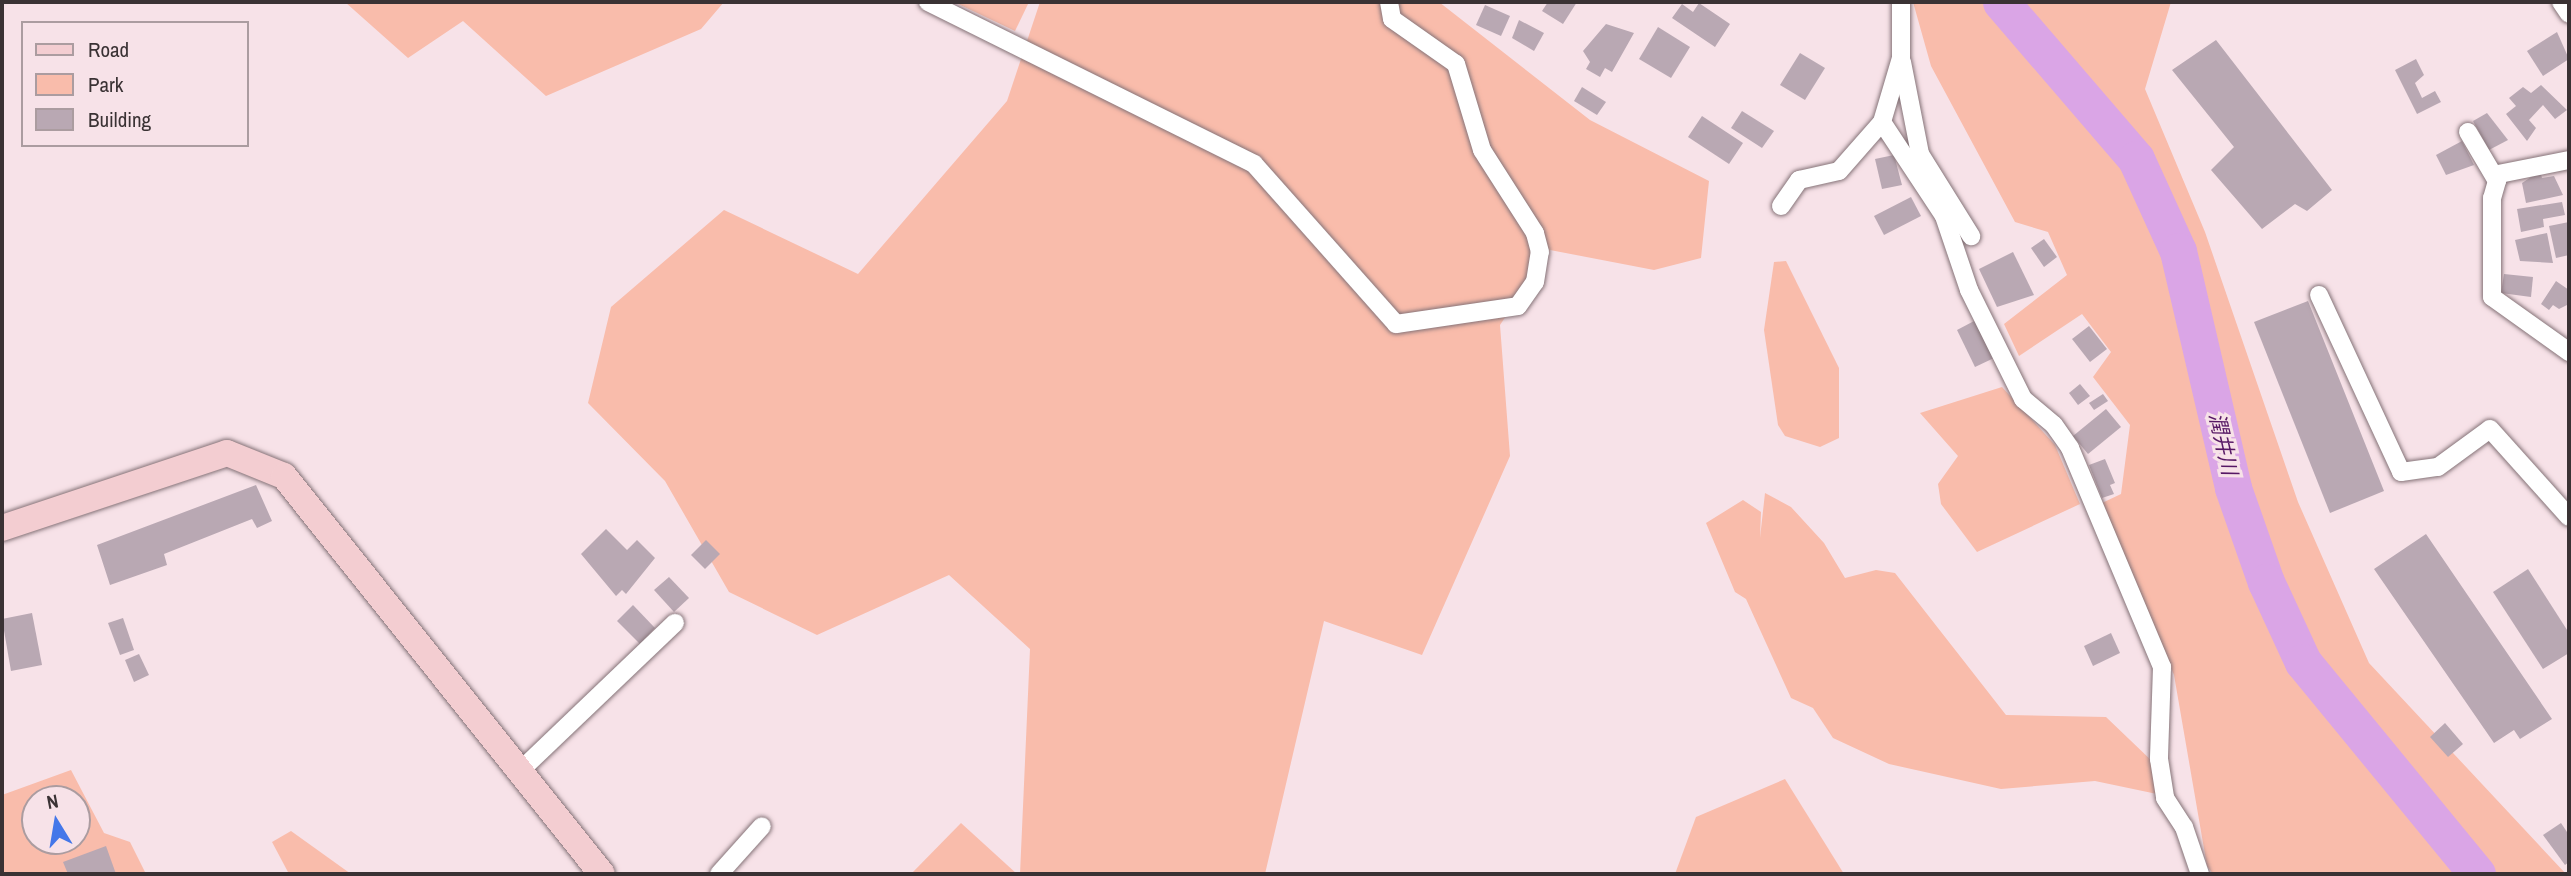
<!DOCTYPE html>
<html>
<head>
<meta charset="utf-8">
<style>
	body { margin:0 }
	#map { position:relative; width:2571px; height:876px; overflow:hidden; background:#f7e2e8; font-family:"Archivo Narrow","Noto Sans JP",sans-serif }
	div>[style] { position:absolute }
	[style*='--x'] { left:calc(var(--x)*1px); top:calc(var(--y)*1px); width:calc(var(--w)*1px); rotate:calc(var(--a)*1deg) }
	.green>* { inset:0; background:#f9bcab }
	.river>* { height:37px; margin:-18.5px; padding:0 18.5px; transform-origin:18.5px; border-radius:18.5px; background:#daa5e6 }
	.building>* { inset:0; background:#b9a8b3 }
	.roads { filter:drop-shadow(0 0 2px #857378) drop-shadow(0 0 2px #857378) }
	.street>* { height:18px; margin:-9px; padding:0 9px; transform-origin:9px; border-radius:9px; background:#fff }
	.secondary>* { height:26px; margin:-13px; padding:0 13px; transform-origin:13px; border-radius:13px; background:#f3cdd1 }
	span { translate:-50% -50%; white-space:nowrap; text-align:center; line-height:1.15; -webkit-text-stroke:6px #f7e2e8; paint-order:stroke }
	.water-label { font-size:21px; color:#571865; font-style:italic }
	.frame { position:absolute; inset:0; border:4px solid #3a3234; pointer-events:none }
	.legend { position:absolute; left:21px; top:21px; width:228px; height:126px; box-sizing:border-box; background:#f7e2e8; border:2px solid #ab9ca0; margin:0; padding:9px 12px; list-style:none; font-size:21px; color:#3a3234 }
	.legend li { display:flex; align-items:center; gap:14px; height:35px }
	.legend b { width:35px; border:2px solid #ab9ca0 }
	.north { position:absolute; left:21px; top:785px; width:70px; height:70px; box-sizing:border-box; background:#f7e2e8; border:2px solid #ab9ca0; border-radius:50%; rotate:349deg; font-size:19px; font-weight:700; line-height:28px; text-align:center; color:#3a3234 }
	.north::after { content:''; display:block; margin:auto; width:24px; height:32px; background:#4477e9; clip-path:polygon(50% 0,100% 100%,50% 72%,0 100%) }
</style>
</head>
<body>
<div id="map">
	<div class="green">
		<div style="clip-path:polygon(345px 2px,724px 2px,701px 29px,546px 96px,463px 21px,408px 58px)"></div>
		<div style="clip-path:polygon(954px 2px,1029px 2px,1015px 31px)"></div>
		<div style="clip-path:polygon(1040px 2px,1439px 2px,1590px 120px,1709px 181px,1701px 258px,1654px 270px,1550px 250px,1500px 325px,1510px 456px,1422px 655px,1324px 621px,1265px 874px,1020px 874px,1030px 649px,949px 575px,817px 635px,729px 592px,665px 481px,588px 403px,611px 307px,724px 210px,858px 274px,1007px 101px)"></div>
		<div style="clip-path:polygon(1913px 2px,2171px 2px,2145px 89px,2205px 232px,2298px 502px,2369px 663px,2566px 874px,2213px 874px,2207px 866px,2174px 675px,2102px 503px,2121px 494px,2130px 425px,2093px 377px,2111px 352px,2082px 314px,2019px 356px,2004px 324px,2067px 275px,2048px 232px,2015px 222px,1931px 66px)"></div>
		<div style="clip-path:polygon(1786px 261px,1839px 368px,1839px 438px,1820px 447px,1785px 436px,1778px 425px,1764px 330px,1774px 262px)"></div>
		<div style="clip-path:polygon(2002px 387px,2055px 445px,2080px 504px,1977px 552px,1941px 504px,1938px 484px,1958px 456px,1920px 413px)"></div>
		<div style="clip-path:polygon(1765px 493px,1791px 507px,1824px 543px,1845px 578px,1876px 570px,1895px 573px,2006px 715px,2106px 717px,2153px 762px,2157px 794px,2095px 781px,2001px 789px,1889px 764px,1833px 738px,1813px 708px,1791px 698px,1746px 599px,1735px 592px,1706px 523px,1743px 500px,1761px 512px,1760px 538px)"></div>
		<div style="clip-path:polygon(evenodd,71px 770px,104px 833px,130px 842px,146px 874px,2px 874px,2px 795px,71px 770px,35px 799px,77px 799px,77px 841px,35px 841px,35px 799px)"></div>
		<div style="clip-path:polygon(1785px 779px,1844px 874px,1675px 874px,1696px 817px)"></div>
		<div style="clip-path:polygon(961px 823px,1017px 874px,911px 874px)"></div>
		<div style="clip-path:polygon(291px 831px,351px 874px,289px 874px,272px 842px)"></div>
	</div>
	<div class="river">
		<div style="--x:2001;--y:2;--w:207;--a:49.3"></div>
		<div style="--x:2136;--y:159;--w:101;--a:65.5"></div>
		<div style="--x:2178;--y:251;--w:243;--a:76.9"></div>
		<div style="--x:2233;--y:488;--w:100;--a:70.7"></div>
		<div style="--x:2266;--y:582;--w:88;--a:65.2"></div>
		<div style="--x:2303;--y:662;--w:274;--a:50.6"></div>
	</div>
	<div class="building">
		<div style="clip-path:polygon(1548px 2px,1577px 2px,1563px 24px,1542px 11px)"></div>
		<div style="clip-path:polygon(1699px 3px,1730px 24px,1715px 47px,1672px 18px,1682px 4px,1693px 12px)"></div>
		<div style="clip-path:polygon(1485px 5px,1510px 16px,1501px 36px,1476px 25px)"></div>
		<div style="clip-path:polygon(1519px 20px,1544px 33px,1534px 51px,1512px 38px)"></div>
		<div style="clip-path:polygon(1606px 24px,1634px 33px,1612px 72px,1605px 68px,1600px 77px,1586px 69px,1590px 62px,1583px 51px)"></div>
		<div style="clip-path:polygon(1658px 27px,1690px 47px,1671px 78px,1639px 59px)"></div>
		<div style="clip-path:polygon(2557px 32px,2569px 59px,2543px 76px,2527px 51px)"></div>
		<div style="clip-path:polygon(2216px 40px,2332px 190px,2307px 211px,2295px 204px,2262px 229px,2211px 170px,2234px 147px,2172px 70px)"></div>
		<div style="clip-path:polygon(1800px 53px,1825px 68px,1805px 100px,1780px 85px)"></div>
		<div style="clip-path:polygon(2416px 59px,2424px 75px,2415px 83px,2422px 98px,2435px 91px,2441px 102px,2417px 114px,2395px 70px)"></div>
		<div style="clip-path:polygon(2541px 85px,2567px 110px,2555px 119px,2543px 105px,2529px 120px,2536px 128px,2527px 141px,2506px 114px,2516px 106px,2509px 98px,2523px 87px,2531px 93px)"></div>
		<div style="clip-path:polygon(1582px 87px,1606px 102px,1597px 115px,1574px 101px)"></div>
		<div style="clip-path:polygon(1742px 111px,1774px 131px,1762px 148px,1731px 128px)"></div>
		<div style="clip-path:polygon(2487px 113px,2508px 140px,2489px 150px,2473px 121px)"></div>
		<div style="clip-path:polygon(1702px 116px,1743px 143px,1729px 164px,1688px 137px)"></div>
		<div style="clip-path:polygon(2462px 141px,2474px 165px,2446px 175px,2436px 155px)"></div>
		<div style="clip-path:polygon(1894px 155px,1902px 185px,1882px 189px,1875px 159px)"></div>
		<div style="clip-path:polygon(2540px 171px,2542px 178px,2554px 176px,2563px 195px,2526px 203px,2522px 183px)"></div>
		<div style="clip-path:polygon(1911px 197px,1921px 216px,1884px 235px,1874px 216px)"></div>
		<div style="clip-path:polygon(2562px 202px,2565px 215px,2543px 219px,2544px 227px,2521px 232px,2517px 209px)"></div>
		<div style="clip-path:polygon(2569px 222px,2569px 255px,2556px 258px,2549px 226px)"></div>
		<div style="clip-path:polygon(2547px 233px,2553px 263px,2520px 261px,2515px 240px)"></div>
		<div style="clip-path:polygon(2044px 239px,2057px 257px,2044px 267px,2031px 248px)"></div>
		<div style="clip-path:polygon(2013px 252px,2034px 295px,1997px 307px,1979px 269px)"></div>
		<div style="clip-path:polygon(2504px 274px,2533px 277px,2531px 297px,2501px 293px)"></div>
		<div style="clip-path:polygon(2556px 281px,2569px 290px,2569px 304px,2559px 309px,2553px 305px,2549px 310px,2541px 304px)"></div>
		<div style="clip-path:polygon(2308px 301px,2384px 491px,2330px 513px,2254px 322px)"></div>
		<div style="clip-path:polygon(1976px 320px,1994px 358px,1975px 367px,1957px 330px)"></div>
		<div style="clip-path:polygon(2089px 326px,2107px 349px,2090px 362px,2072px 339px)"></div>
		<div style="clip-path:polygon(2080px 384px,2090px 396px,2078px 405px,2069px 393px)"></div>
		<div style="clip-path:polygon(2103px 394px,2108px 401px,2094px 410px,2089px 403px)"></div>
		<div style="clip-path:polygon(2106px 409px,2121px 427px,2088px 454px,2073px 436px)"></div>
		<div style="clip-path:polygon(2105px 459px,2115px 483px,2110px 485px,2114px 494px,2102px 498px,2089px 465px)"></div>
		<div style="clip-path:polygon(256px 485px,272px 521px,257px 528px,252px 519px,164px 554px,167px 565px,110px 585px,97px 545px)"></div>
		<div style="clip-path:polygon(606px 529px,627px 550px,637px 540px,655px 558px,626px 594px,622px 590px,616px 596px,581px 554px)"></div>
		<div style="clip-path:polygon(2426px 534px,2552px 719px,2520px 739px,2514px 730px,2494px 743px,2374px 569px)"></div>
		<div style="clip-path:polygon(706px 540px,720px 554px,705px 569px,691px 555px)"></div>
		<div style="clip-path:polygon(2528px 569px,2569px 633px,2569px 653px,2543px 669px,2493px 592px)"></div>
		<div style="clip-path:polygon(669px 577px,689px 598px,674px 612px,654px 590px)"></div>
		<div style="clip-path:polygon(633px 605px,655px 628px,640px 644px,617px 621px)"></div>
		<div style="clip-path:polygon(32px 613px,42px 665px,11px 671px,2px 619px)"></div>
		<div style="clip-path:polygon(123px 618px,134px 650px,120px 655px,108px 623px)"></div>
		<div style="clip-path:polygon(2111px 633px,2120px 653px,2093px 666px,2084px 646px)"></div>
		<div style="clip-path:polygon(139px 654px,149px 675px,134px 682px,125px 660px)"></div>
		<div style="clip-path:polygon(2445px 723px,2463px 744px,2448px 757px,2430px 737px)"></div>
		<div style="clip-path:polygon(2561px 823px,2569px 835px,2569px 862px,2565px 865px,2543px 835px)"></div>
		<div style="clip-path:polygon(106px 846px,116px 874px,68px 874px,63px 862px)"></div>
	</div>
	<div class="roads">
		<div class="street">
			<div style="--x:928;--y:2;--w:364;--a:26.4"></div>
			<div style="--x:1254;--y:164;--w:214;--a:48.4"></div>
			<div style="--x:1396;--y:324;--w:123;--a:-8.4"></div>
			<div style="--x:1518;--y:306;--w:29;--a:-55"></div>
			<div style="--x:1535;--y:282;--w:30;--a:-81"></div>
			<div style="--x:1540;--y:252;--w:20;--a:-105"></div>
			<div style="--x:1535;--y:233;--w:98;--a:-122.6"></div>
			<div style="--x:1482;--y:150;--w:90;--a:-106.8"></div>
			<div style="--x:1456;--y:64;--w:78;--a:-144.9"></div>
			<div style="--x:1392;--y:19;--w:17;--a:-100"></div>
			<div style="--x:2561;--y:2;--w:14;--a:56"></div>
			<div style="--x:1902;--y:62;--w:94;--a:78.9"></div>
			<div style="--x:1920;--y:154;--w:97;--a:58.1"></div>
			<div style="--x:1882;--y:122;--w:113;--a:56.6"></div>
			<div style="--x:1944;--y:216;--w:78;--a:71.3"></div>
			<div style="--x:1969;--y:290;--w:122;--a:63.6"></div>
			<div style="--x:2023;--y:399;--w:40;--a:40"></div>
			<div style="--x:2054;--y:425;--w:28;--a:55"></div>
			<div style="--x:2070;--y:448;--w:238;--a:67.2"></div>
			<div style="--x:2162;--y:667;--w:92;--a:91.9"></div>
			<div style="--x:2159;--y:759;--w:39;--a:81"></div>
			<div style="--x:2165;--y:798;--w:35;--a:57"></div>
			<div style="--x:2184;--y:827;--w:50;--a:71.2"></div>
			<div style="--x:2468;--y:132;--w:57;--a:59.4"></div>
			<div style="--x:2569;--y:160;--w:71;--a:168.7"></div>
			<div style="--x:2499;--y:174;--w:25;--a:106"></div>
			<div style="--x:2492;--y:198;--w:99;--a:90"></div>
			<div style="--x:2492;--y:297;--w:95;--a:35.5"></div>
			<div style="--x:1781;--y:206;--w:32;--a:-55"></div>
			<div style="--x:1799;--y:180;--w:41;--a:-12.7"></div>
			<div style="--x:1839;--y:171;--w:65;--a:-48.7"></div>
			<div style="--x:1882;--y:122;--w:67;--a:-73.5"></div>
			<div style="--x:1901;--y:58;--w:56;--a:-90"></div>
			<div style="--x:2319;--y:295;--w:195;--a:65.1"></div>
			<div style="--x:2401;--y:472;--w:37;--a:-8"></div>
			<div style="--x:2438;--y:467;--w:64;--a:-36.2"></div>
			<div style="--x:2490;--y:429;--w:118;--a:48.1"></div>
			<div style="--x:521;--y:770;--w:213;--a:-43.7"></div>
			<div style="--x:719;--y:874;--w:64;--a:-48.1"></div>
		</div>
		<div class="secondary">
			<div style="--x:2;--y:528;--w:237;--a:-18.4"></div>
			<div style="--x:227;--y:453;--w:61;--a:22"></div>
			<div style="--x:284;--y:476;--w:509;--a:51.38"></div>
		</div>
	</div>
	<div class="water-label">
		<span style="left:2223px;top:444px;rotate:77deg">潤井川</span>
	</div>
	<div class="frame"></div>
	<ul class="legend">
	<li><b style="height:9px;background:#f3cdd1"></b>Road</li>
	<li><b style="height:19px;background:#f9bcab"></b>Park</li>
	<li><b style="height:19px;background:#b9a8b3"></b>Building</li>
	</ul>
	<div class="north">N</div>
</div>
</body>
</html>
